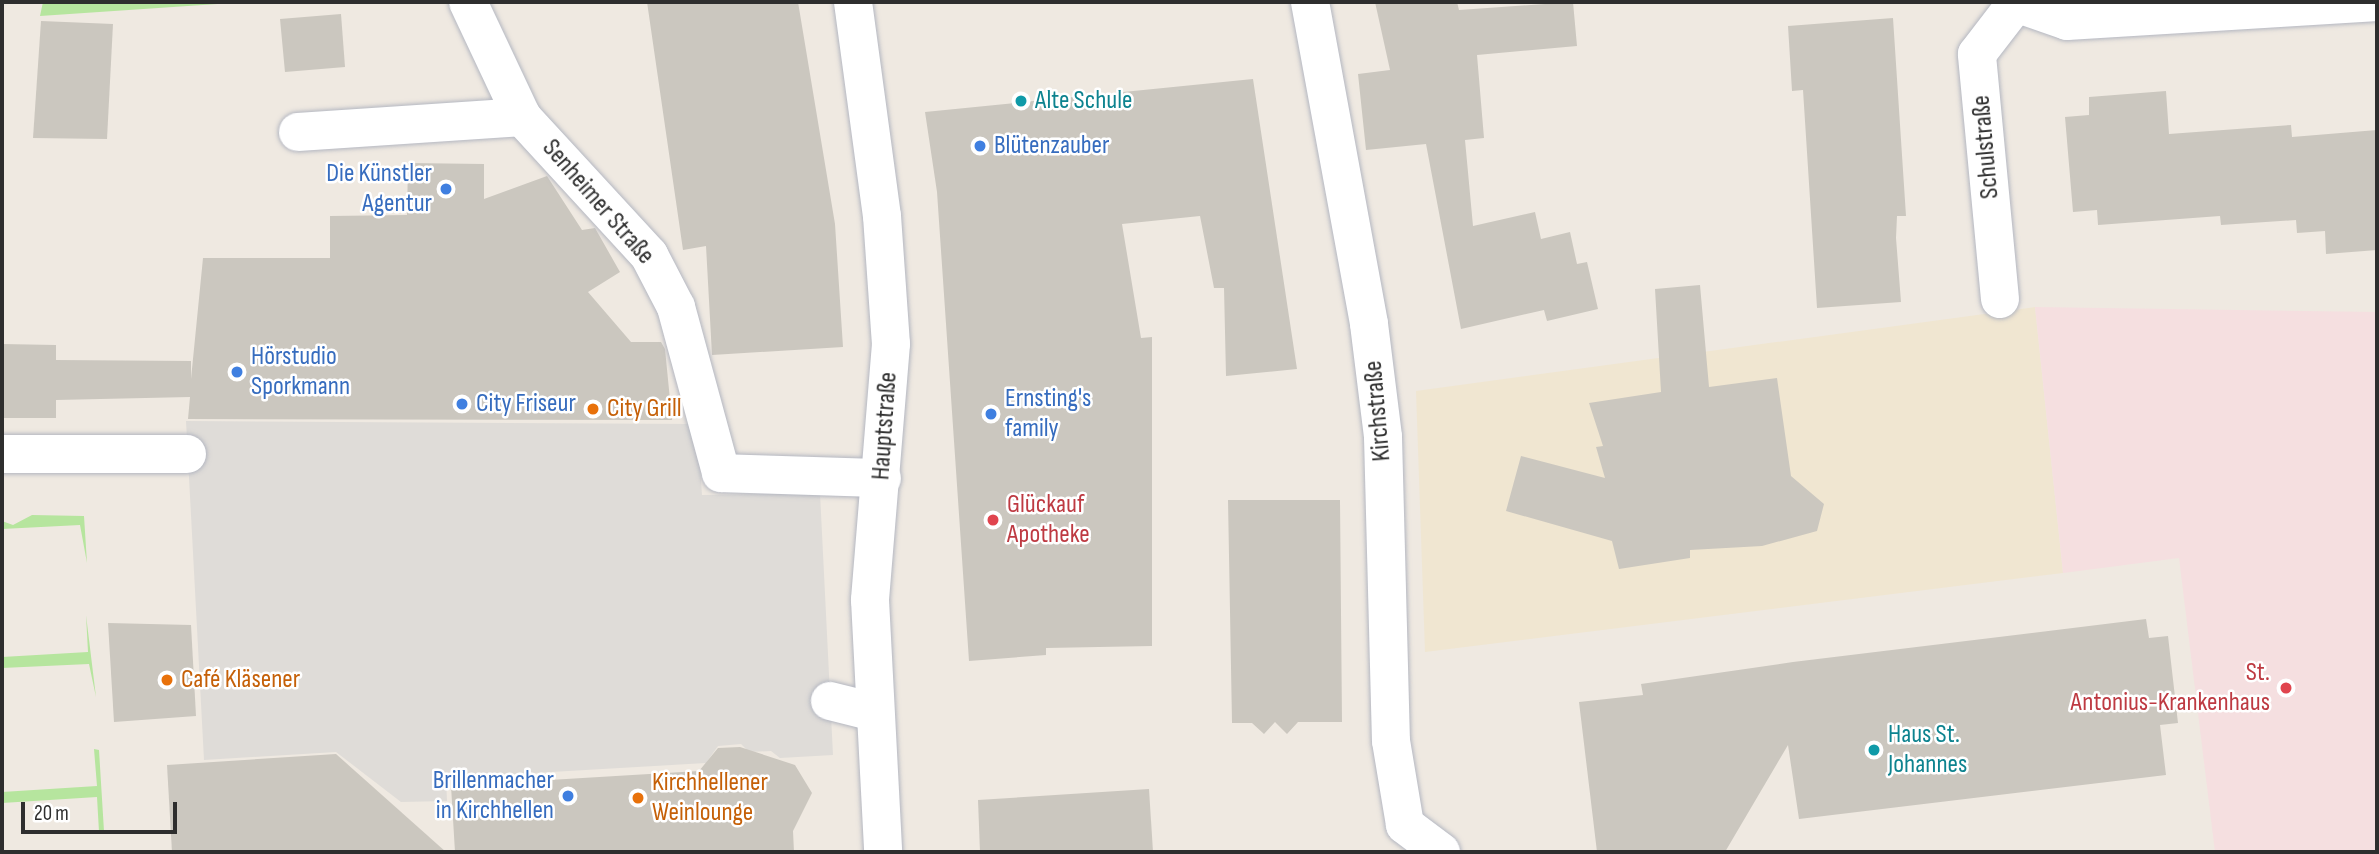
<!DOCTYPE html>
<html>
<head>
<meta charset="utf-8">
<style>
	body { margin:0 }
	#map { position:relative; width:2379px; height:854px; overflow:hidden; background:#efe9e1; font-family:"Sofia Sans Condensed",sans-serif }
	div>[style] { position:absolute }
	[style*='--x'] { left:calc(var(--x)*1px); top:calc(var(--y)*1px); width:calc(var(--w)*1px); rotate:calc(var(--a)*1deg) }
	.education>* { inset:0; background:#f0e6d1 }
	.medical>* { inset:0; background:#f5dfe0 }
	.green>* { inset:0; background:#b6e59e }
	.plaza>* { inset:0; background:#dfdcd8 }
	.building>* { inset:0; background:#cbc7bf }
	.roads { filter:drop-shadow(0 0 2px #b4b7c1) drop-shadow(0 0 2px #b4b7c1) }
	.street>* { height:38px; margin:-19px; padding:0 19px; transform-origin:19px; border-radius:19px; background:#fff }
	.dots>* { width:19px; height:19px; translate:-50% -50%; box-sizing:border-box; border:4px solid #fff; border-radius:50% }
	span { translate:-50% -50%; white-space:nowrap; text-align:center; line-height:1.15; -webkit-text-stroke:5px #fff; paint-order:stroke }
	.culture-label { font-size:26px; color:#0d838f }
	.left { translate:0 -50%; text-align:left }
	.shop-label { font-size:26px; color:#366cbe }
	.right { translate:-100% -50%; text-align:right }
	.street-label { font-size:26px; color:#2e2e2e }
	.food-label { font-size:26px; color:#c56008 }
	.health-label { font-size:26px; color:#be3a42 }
	.frame { position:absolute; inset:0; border:4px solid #2e2e2e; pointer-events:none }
	.scale { position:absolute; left:21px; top:802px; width:156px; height:32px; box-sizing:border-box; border:4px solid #2e2e2e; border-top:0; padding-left:9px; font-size:21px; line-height:24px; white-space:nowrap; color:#2e2e2e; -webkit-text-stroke:5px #fff; paint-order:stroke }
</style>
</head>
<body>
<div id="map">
	<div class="education">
		<div style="clip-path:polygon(2035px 307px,2063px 573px,1425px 652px,1416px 391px)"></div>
	</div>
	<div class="medical">
		<div style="clip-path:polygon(2035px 307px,2377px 312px,2377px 852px,2215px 852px,2179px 558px,2063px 573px)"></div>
	</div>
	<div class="green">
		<div style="clip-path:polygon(43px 2px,247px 2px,40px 16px)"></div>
		<div style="clip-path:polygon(32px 515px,84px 516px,87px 563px,80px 525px,2px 529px,2px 521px,13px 525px)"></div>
		<div style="clip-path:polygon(86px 615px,96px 697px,89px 664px,2px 668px,2px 657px,88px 652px)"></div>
		<div style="clip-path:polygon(94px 749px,99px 750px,104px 831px,99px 832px,97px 797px,2px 803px,2px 792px,97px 786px)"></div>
	</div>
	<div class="plaza">
		<div style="clip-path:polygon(186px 421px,697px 424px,702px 495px,820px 493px,833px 755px,780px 758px,771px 751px,749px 752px,741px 744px,718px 746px,706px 763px,446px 778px,447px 801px,401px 802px,336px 752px,204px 760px)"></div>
	</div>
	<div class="building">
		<div style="clip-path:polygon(647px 2px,798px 2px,835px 224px,843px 347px,712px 355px,706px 246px,683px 250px)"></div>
		<div style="clip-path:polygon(1375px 2px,1457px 2px,1459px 10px,1573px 2px,1577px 46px,1477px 55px,1484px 138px,1465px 140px,1473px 226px,1535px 212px,1541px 239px,1570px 232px,1577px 264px,1587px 262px,1598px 309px,1547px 321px,1544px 310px,1461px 329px,1426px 144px,1366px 150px,1358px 74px,1390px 70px)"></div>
		<div style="clip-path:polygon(341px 14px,345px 67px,285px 72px,280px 19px)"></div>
		<div style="clip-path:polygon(1893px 18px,1906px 216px,1897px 216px,1896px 238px,1901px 302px,1817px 308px,1803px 90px,1792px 91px,1788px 26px)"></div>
		<div style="clip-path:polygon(41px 21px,113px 24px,107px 139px,33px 138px)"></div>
		<div style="clip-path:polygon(1253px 79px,1297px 369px,1226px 376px,1224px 288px,1214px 288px,1200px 216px,1122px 224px,1141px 338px,1152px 337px,1152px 646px,1046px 648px,1046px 655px,969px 661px,937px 192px,925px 112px)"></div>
		<div style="clip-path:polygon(2166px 91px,2169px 134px,2291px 125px,2292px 137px,2377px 130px,2377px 250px,2326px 254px,2325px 231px,2297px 233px,2296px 220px,2221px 225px,2220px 216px,2098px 225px,2097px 210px,2073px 212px,2065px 117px,2089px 115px,2089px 97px)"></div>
		<div style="clip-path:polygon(408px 163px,484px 164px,484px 199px,547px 176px,582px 230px,595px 228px,620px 272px,588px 292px,631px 342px,661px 342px,665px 349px,672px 420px,188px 419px,190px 397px,56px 400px,56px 418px,2px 418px,2px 344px,56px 345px,56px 360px,191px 361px,191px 379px,203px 258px,330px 258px,330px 216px,407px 215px)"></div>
		<div style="clip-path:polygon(1700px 285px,1709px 387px,1777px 378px,1791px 476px,1824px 504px,1817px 531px,1762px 546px,1690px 550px,1690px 558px,1619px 569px,1612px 541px,1506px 511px,1521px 456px,1605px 478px,1596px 447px,1603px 446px,1589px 403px,1661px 392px,1655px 289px)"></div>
		<div style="clip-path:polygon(1228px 500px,1340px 500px,1342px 722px,1298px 722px,1287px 734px,1275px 722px,1264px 734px,1252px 723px,1232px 723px)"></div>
		<div style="clip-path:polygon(2146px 619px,2149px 638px,2168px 636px,2178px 723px,2160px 725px,2166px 775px,1799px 819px,1788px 745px,1725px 852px,1597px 852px,1579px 702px,1643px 695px,1641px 684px,1793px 662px)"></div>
		<div style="clip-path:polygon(108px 623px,191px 625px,196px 716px,114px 722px)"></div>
		<div style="clip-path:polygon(740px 747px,795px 765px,812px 793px,793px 831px,794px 852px,455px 852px,451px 786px,699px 771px,718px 748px)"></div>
		<div style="clip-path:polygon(336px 754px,446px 852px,172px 852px,167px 765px)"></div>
		<div style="clip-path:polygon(1149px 789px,1153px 852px,980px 852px,978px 800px)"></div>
	</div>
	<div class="roads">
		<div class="street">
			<div style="--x:468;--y:2;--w:127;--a:64.8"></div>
			<div style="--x:853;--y:2;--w:216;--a:82.3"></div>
			<div style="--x:882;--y:216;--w:128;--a:86"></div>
			<div style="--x:891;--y:344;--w:257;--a:94.7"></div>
			<div style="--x:870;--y:600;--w:252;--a:87"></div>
			<div style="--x:1310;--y:2;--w:327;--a:79.6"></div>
			<div style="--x:1369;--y:324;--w:114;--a:82.9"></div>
			<div style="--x:1383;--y:437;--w:304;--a:88.5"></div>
			<div style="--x:1391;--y:741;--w:85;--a:80.5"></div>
			<div style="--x:1405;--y:825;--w:45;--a:36.9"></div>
			<div style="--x:2013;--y:2;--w:57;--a:19.4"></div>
			<div style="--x:2067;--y:21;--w:311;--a:-3.5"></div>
			<div style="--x:298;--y:132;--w:225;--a:-3.8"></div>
			<div style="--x:522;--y:117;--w:188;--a:47.4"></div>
			<div style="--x:649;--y:255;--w:59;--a:62.6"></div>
			<div style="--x:676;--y:307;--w:172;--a:74.8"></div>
			<div style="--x:721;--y:473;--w:161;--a:1.8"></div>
			<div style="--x:2000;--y:299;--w:246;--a:-95.4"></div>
			<div style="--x:1977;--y:54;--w:61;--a:-52.4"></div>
			<div style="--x:2;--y:454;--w:185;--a:0"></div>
			<div style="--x:830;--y:701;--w:45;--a:14"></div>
		</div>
	</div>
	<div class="dots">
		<div style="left:1021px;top:101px;background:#0f9aa8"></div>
		<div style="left:980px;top:146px;background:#3f7fe0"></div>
		<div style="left:446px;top:189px;background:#3f7fe0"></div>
		<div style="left:237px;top:372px;background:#3f7fe0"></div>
		<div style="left:462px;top:404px;background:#3f7fe0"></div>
		<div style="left:593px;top:409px;background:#e8710a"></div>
		<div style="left:991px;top:414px;background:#3f7fe0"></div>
		<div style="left:993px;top:520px;background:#e0444e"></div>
		<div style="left:167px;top:680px;background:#e8710a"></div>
		<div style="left:2286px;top:688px;background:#e0444e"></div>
		<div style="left:1874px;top:750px;background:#0f9aa8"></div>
		<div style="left:568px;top:796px;background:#3f7fe0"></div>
		<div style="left:638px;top:798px;background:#e8710a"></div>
	</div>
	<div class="culture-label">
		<span class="left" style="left:1035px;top:101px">Alte Schule</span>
		<span class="left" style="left:1888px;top:750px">Haus St.<br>Johannes</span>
	</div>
	<div class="shop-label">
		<span class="left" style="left:994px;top:146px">Blütenzauber</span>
		<span class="right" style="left:432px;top:189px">Die Künstler<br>Agentur</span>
		<span class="left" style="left:251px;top:372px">Hörstudio<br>Sporkmann</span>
		<span class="left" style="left:1005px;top:414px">Ernsting's<br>family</span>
		<span class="left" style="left:476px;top:404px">City Friseur</span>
		<span class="right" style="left:554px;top:796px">Brillenmacher<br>in Kirchhellen</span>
	</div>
	<div class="street-label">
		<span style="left:1986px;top:147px;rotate:-95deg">Schulstraße</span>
		<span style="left:598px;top:202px;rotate:49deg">Senheimer Straße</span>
		<span style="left:1378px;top:411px;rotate:-95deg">Kirchstraße</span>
		<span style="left:885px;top:426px;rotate:-86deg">Hauptstraße</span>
	</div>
	<div class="food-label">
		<span class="left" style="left:607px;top:409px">City Grill</span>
		<span class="left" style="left:181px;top:680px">Café Kläsener</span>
		<span class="left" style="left:652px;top:798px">Kirchhellener<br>Weinlounge</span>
	</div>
	<div class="health-label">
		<span class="left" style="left:1007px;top:520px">Glückauf<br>Apotheke</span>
		<span class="right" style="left:2270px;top:688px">St.<br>Antonius-Krankenhaus</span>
	</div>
	<div class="frame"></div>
	<div class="scale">20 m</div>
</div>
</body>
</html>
